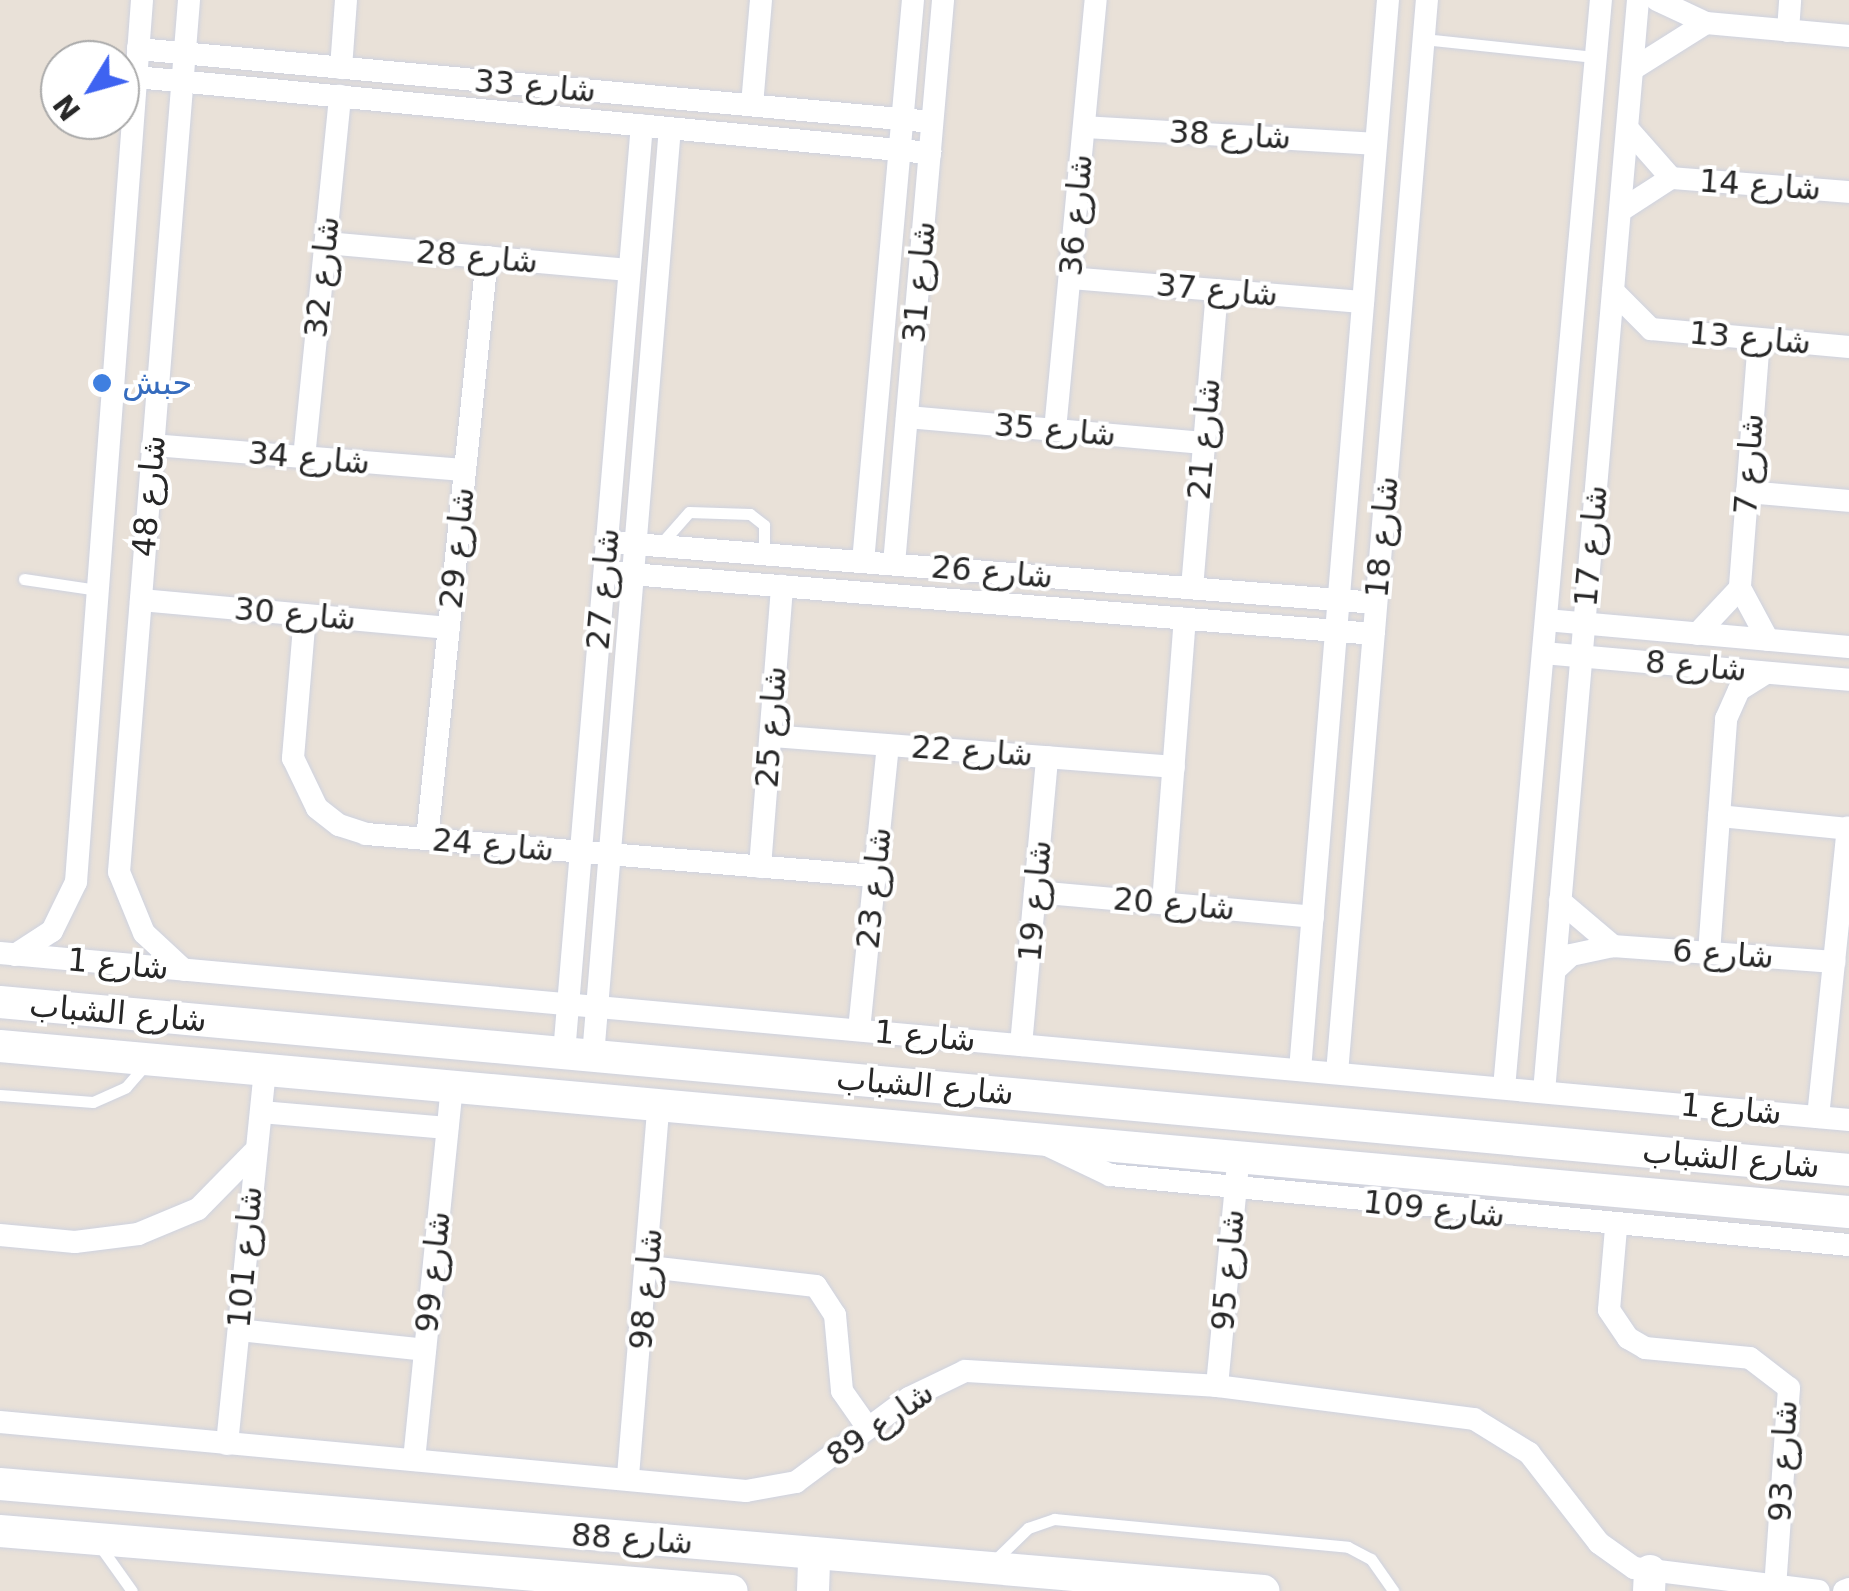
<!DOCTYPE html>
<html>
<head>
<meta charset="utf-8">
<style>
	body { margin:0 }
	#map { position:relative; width:1849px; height:1591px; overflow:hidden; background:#e9e1d8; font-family:"DejaVu Sans",Cairo,sans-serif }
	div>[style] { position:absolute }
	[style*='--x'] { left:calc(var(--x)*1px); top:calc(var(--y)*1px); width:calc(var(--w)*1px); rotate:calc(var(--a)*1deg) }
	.roads { filter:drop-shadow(0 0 2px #ced2df) drop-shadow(0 0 2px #ced2df) }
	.lane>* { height:11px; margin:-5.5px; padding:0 5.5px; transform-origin:5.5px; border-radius:5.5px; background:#fff }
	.street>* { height:22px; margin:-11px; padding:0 11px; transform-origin:11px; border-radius:11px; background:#fff }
	.secondary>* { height:32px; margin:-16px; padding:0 16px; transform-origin:16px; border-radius:16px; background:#fff }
	.dots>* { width:28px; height:28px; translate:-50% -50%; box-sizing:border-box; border:5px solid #fff; border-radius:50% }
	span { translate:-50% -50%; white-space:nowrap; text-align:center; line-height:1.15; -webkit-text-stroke:8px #fff; paint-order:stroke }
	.street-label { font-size:32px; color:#272727 }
	.shop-label { font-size:32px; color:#366cbe }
	.left { translate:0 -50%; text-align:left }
	.north { position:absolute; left:40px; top:40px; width:100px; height:100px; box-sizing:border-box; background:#fff; border:2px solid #a9a9a9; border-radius:50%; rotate:233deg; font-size:28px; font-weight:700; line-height:40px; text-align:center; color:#272727 }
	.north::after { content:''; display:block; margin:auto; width:35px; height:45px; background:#3e63f1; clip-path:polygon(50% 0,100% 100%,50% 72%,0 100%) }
</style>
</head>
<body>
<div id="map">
	<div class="roads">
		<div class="lane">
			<div style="--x:1424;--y:39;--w:173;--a:6"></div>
			<div style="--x:659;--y:546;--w:45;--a:-48.6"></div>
			<div style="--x:689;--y:512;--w:61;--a:1.9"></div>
			<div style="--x:750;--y:514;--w:18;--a:38"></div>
			<div style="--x:764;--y:525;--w:29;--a:90"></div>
			<div style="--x:24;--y:579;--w:75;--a:8.5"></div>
			<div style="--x:0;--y:1095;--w:93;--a:4.3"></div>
			<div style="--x:93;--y:1102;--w:36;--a:-24"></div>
			<div style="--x:126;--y:1087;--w:30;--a:-49"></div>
			<div style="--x:97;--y:1542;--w:60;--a:54.5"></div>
			<div style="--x:991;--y:1564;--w:52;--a:-44.2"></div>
			<div style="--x:1028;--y:1528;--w:28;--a:-19"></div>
			<div style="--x:1054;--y:1519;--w:295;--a:5.4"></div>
			<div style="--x:1348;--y:1547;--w:26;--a:28"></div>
			<div style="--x:1371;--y:1559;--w:39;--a:55"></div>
		</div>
		<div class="street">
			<div style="--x:1657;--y:0;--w:54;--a:25.1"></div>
			<div style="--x:1706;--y:23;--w:144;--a:5.2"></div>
			<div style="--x:1788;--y:31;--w:31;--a:-86"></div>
			<div style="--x:138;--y:49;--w:797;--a:5.25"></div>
			<div style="--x:341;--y:68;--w:68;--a:-85.8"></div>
			<div style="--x:1633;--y:69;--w:86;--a:-32.2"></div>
			<div style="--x:136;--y:77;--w:798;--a:5.47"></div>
			<div style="--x:752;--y:105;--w:105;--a:-85.1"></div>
			<div style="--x:1084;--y:127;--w:292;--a:3.3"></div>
			<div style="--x:1628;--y:129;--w:65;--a:48.7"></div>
			<div style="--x:1620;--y:211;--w:61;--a:-32.9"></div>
			<div style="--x:1671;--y:178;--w:179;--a:4.5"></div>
			<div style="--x:326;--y:243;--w:304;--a:5.1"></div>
			<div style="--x:1070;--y:278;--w:294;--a:4.7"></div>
			<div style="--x:1613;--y:291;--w:54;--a:45"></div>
			<div style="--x:1651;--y:329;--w:199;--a:5.2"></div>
			<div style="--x:1759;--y:339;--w:250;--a:94.4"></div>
			<div style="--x:1740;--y:588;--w:59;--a:61.7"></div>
			<div style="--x:907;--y:417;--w:298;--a:5"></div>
			<div style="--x:1055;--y:430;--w:432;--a:-84.6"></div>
			<div style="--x:153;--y:445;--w:313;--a:4.6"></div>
			<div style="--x:304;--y:458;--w:364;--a:-84.3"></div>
			<div style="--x:1747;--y:492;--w:102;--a:5"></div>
			<div style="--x:622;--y:543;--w:756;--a:4.55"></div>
			<div style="--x:863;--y:562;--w:564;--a:-84.92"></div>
			<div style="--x:894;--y:564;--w:566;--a:-85.03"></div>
			<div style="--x:618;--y:573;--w:758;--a:4.61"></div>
			<div style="--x:1192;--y:588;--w:299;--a:-85.2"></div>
			<div style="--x:141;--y:600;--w:309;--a:5.2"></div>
			<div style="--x:305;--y:615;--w:144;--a:94.8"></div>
			<div style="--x:293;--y:758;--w:55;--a:64.4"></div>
			<div style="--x:317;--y:808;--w:28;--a:38"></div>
			<div style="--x:339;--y:825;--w:28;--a:18"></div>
			<div style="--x:366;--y:834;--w:511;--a:4.72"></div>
			<div style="--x:1546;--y:620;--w:304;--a:5.1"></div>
			<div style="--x:1697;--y:634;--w:63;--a:-46.9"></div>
			<div style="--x:1543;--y:653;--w:307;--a:5"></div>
			<div style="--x:771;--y:736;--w:404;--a:4.4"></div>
			<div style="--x:1719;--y:816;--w:131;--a:5.7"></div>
			<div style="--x:427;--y:839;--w:585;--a:-84.11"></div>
			<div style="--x:760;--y:867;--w:282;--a:-85.5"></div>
			<div style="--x:1035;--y:892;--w:279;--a:5.1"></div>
			<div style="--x:1560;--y:901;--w:70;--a:40.3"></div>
			<div style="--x:1163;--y:903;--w:285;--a:-85.6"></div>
			<div style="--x:0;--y:953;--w:1857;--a:5.16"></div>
			<div style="--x:1709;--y:953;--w:235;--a:-85.8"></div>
			<div style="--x:1726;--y:719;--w:32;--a:-66"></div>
			<div style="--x:1739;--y:690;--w:32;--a:-32"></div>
			<div style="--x:15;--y:955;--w:44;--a:-33"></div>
			<div style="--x:52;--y:931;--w:55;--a:-63.9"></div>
			<div style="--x:76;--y:882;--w:884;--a:-85.72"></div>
			<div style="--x:184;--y:970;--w:54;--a:-137.2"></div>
			<div style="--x:144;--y:933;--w:66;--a:-112.3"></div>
			<div style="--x:119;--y:872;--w:875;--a:-85.41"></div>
			<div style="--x:1555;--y:970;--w:22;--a:-43"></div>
			<div style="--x:1571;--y:955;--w:43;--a:-12.1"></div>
			<div style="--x:1613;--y:946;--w:222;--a:4.1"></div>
			<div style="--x:859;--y:1030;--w:286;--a:-84.2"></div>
			<div style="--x:1021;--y:1045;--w:289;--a:-84.8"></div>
			<div style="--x:564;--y:1053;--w:931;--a:-85.2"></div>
			<div style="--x:593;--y:1056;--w:931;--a:-85.26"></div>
			<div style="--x:1300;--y:1070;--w:1074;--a:-85.3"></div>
			<div style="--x:1337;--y:1073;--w:1077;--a:-85.21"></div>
			<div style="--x:1504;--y:1088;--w:1092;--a:-84.91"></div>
			<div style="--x:1544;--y:1092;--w:1096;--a:-85.08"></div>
			<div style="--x:261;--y:1112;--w:187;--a:4.9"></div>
			<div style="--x:1818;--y:1117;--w:291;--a:-84.1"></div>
			<div style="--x:1045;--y:1144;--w:72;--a:25.5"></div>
			<div style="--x:1110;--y:1175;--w:742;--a:5.41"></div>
			<div style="--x:1616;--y:1228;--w:82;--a:94.9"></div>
			<div style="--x:1609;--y:1310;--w:34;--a:56"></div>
			<div style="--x:1628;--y:1338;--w:20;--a:30"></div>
			<div style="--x:1645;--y:1348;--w:105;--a:5.4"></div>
			<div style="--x:1750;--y:1358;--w:49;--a:37.6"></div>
			<div style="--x:1789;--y:1388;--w:199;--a:94"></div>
			<div style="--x:0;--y:1235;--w:75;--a:5.3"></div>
			<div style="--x:75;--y:1242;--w:64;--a:-7.2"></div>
			<div style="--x:138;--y:1234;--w:65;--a:-22.6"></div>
			<div style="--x:198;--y:1209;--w:78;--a:-45.5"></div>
			<div style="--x:649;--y:1267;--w:168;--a:6.5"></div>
			<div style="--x:816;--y:1286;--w:35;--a:57"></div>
			<div style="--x:835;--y:1315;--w:76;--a:84.7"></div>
			<div style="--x:842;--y:1391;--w:45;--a:54.9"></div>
			<div style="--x:239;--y:1330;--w:187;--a:6.1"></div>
			<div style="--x:1217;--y:1386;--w:214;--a:-84.6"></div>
			<div style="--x:0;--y:1422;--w:749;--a:5.28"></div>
			<div style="--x:746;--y:1491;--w:51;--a:-10.2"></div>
			<div style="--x:796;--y:1482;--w:141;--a:-36.6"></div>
			<div style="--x:909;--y:1398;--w:62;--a:-25.7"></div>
			<div style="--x:965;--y:1371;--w:252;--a:3.4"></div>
			<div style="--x:1217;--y:1386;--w:259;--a:7.3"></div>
			<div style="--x:1474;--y:1419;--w:65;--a:31.7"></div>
			<div style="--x:1529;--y:1453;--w:114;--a:52.1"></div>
			<div style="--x:1599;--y:1543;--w:43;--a:35.5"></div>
			<div style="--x:1634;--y:1568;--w:186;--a:7.1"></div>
			<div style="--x:227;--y:1444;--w:376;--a:-84.2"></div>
			<div style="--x:414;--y:1460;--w:378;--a:-84.2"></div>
			<div style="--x:628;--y:1476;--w:375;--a:-85.3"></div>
			<div style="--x:1844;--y:1591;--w:5;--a:-22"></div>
		</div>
		<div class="secondary">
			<div style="--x:0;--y:1002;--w:1857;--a:5.19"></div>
			<div style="--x:0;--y:1046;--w:1856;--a:5.13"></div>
			<div style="--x:0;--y:1484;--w:1268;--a:4.84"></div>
			<div style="--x:0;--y:1531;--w:734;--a:4.69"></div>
			<div style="--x:813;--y:1591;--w:38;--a:-88"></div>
			<div style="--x:1649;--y:1591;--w:20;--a:-87"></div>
		</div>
	</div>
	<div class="dots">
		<div style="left:102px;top:383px;background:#3f7fe0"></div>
	</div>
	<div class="street-label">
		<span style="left:535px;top:86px;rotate:5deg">شارع 33</span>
		<span style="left:1230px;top:135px;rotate:3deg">شارع 38</span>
		<span style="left:1760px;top:185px;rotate:4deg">شارع 14</span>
		<span style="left:1076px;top:215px;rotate:-85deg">شارع 36</span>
		<span style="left:477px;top:257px;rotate:5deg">شارع 28</span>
		<span style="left:322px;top:277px;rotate:-84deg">شارع 32</span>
		<span style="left:919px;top:282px;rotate:-85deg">شارع 31</span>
		<span style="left:1217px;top:290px;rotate:5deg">شارع 37</span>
		<span style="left:1750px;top:338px;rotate:5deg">شارع 13</span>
		<span style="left:1055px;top:430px;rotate:5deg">شارع 35</span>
		<span style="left:1204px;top:439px;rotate:-85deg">شارع 21</span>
		<span style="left:309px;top:458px;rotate:5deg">شارع 34</span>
		<span style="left:1749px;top:464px;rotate:-86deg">شارع 7</span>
		<span style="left:149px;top:496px;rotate:-85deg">شارع 48</span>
		<span style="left:1382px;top:537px;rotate:-85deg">شارع 18</span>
		<span style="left:1591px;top:546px;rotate:-85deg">شارع 17</span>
		<span style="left:457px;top:548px;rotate:-84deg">شارع 29</span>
		<span style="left:992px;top:572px;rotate:5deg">شارع 26</span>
		<span style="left:603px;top:589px;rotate:-85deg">شارع 27</span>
		<span style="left:295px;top:614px;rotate:5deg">شارع 30</span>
		<span style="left:1696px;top:666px;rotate:5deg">شارع 8</span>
		<span style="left:771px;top:727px;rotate:-86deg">شارع 25</span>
		<span style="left:972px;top:751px;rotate:4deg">شارع 22</span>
		<span style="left:493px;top:845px;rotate:5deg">شارع 24</span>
		<span style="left:874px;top:888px;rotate:-84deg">شارع 23</span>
		<span style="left:1035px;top:901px;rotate:-85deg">شارع 19</span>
		<span style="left:1174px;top:904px;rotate:5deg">شارع 20</span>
		<span style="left:1723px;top:954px;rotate:4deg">شارع 6</span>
		<span style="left:118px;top:964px;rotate:5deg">شارع 1</span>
		<span style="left:118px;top:1013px;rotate:5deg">شارع الشباب</span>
		<span style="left:925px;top:1036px;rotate:5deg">شارع 1</span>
		<span style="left:925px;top:1086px;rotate:5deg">شارع الشباب</span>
		<span style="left:1731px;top:1109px;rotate:5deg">شارع 1</span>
		<span style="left:1731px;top:1159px;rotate:5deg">شارع الشباب</span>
		<span style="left:1434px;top:1209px;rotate:6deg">شارع 109</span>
		<span style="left:245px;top:1257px;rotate:-85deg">شارع 101</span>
		<span style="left:1228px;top:1270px;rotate:-85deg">شارع 95</span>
		<span style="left:433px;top:1272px;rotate:-84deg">شارع 99</span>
		<span style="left:646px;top:1289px;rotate:-85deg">شارع 98</span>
		<span style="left:880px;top:1424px;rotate:-35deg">شارع 89</span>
		<span style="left:1783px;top:1461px;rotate:-87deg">شارع 93</span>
		<span style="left:632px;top:1539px;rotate:4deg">شارع 88</span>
	</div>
	<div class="shop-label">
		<span class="left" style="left:122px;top:383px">حبش</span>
	</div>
	<div class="north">N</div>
</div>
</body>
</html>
